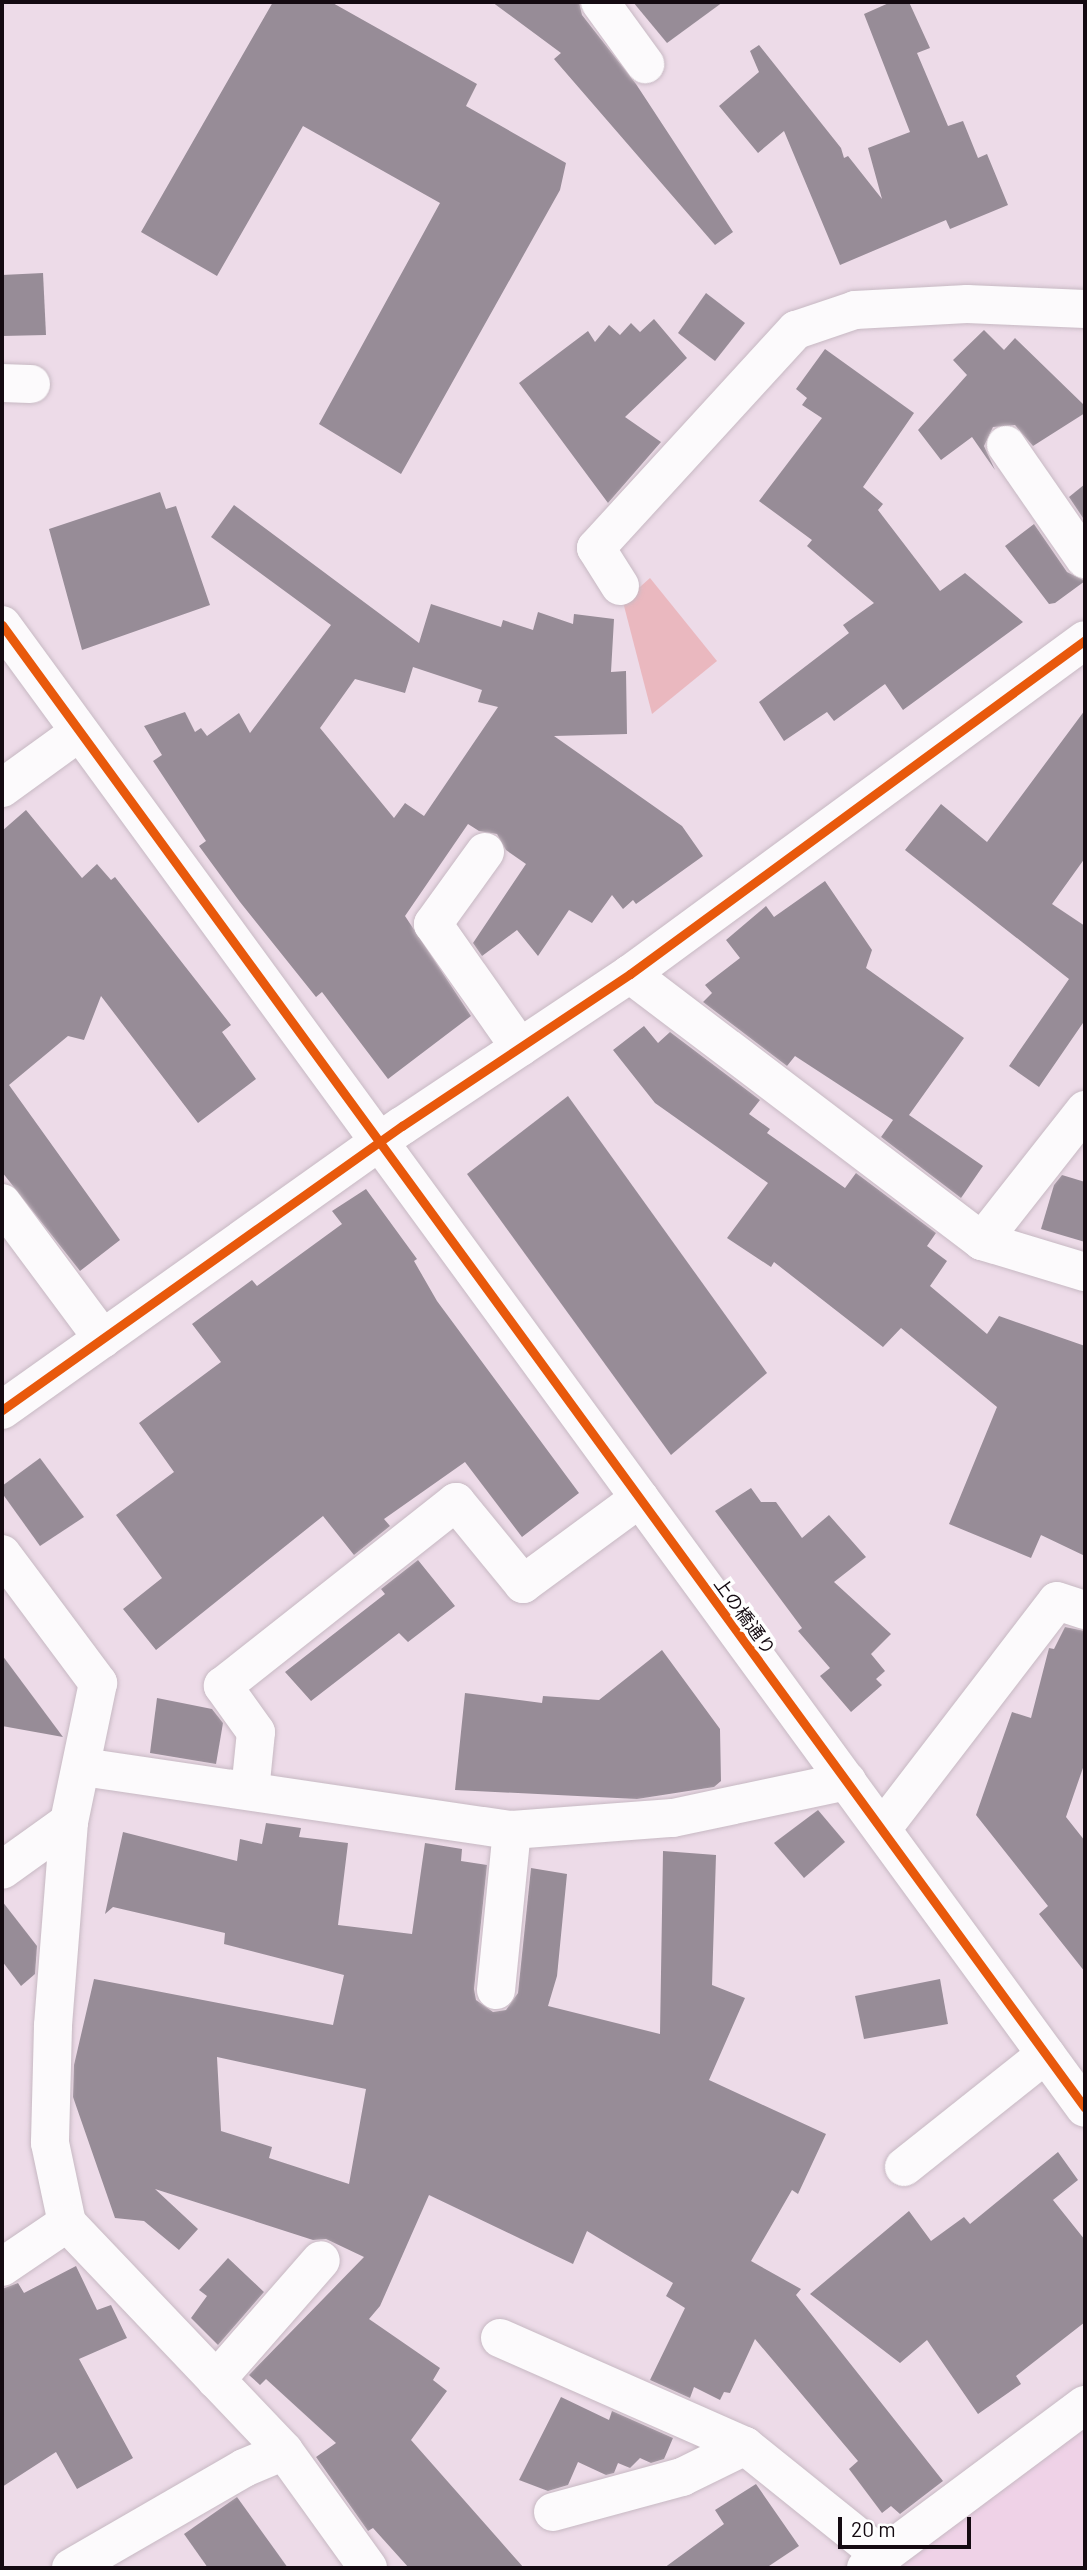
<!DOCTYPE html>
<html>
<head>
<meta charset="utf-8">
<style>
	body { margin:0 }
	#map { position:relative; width:1087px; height:2570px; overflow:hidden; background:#eddbe8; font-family:Barlow,"Noto Sans JP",sans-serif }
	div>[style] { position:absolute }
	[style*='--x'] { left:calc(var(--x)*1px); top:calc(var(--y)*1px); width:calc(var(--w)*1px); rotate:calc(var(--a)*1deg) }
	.built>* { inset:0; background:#efd2e7 }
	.green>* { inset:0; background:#eab8bf }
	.building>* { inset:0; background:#978c97 }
	.roads { filter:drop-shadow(0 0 2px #c7b9c3) drop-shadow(0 0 2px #c7b9c3) }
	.minor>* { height:38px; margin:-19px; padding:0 19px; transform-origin:19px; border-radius:19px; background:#fcfafc }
	.cycleway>* { height:9px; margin:-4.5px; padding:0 4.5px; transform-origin:4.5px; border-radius:4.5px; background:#e8590c }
	span { translate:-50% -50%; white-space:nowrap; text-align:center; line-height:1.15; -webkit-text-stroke:7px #fff; paint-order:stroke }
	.street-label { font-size:18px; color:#140a11 }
	.frame { position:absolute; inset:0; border:4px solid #140a11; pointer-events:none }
	.scale { position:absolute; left:838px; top:2517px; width:133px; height:32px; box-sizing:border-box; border:4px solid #140a11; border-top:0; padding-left:9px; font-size:21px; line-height:24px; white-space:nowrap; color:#140a11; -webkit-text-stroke:5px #fff; paint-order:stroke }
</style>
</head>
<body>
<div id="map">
	<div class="built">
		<div style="clip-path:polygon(1085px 2426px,1085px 2568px,892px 2568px)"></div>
	</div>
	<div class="green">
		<div style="clip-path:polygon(650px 578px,717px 661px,652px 714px,623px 602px)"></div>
	</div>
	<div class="building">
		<div style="clip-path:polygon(273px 2px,331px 2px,477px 84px,466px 106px,566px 163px,560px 190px,401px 474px,319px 424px,440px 203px,303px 126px,217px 276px,141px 232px)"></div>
		<div style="clip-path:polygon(492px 2px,579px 2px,582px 15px,636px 84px,733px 232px,715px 245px,554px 59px,561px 53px)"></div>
		<div style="clip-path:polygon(633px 2px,723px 2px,667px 43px)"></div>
		<div style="clip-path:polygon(891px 2px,909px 2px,930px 48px,917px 53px,948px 126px,963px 121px,978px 158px,987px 154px,1008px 205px,950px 229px,946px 220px,840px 265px,784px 131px,758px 153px,719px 106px,759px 72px,750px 51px,759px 45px,841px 148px,844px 158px,848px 156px,882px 199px,868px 148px,910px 132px,864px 14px)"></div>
		<div style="clip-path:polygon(43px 273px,46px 335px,2px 336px,2px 275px)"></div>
		<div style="clip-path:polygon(706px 293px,745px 323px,715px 361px,678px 333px)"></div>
		<div style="clip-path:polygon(654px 319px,687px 358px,625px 417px,661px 442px,608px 503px,519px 383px,588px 331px,595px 342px,609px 325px,620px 335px,631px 323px,640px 332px)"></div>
		<div style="clip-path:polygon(984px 330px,1004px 350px,1015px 338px,1085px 406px,1085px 413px,1033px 446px,1015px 425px,993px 427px,984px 446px,995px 470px,972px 437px,941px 460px,918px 430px,967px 375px,953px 360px)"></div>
		<div style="clip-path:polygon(825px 349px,914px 413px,863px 487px,883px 504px,878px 510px,940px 591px,965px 573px,1023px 622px,903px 710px,885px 684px,834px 721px,827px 712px,784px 741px,759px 702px,849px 633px,843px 625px,874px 603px,807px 546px,812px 540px,759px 501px,822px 418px,802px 405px,807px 398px,796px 389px)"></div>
		<div style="clip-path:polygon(1085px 484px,1085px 521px,1069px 497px)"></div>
		<div style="clip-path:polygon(160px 492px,166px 509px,176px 506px,210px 605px,82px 650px,49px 529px)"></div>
		<div style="clip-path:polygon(evenodd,234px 505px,419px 643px,431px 604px,501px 627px,503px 620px,533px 630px,538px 612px,573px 624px,574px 614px,614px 619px,611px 672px,626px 671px,627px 734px,554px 736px,682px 826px,703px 856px,636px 904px,633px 900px,623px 909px,612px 895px,592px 923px,569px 910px,538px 956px,517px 930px,482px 956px,473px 943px,526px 864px,506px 850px,497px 834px,479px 831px,468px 824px,405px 916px,471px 1016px,388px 1079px,322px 992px,316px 997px,240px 902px,199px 846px,206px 841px,153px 761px,162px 755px,144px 726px,185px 712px,195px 732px,201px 728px,207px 736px,239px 713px,250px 733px,331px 625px,211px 537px,234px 505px,413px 667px,482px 690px,478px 702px,498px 707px,424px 816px,405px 803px,394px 818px,320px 728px,355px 679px,405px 693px,413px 667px)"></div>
		<div style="clip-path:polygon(1034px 524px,1067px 572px,1085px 581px,1055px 603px,1049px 604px,1005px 546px)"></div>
		<div style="clip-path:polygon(1085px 710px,1085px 858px,1052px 904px,1085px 926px,1085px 1020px,1039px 1087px,1009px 1066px,1069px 979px,905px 850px,941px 804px,987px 842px)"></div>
		<div style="clip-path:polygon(26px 810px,82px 878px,97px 864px,111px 880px,115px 877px,231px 1025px,222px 1032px,256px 1079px,198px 1123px,101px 996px,84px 1040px,68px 1036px,9px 1085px,120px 1240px,80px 1271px,2px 1172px,2px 831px)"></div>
		<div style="clip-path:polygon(825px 881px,872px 950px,866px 968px,964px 1038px,909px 1115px,983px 1166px,961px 1198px,881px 1137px,893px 1120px,795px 1056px,787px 1066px,703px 1002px,712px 993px,705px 985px,740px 958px,726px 940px,766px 906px,774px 917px)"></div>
		<div style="clip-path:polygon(644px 1026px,658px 1043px,670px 1032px,760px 1100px,749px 1114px,770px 1129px,767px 1133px,845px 1188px,856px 1173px,936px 1233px,927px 1246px,947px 1261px,930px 1286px,987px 1334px,999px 1316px,1085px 1346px,1085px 1556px,1041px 1535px,1031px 1558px,949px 1524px,997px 1407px,901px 1328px,883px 1347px,774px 1262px,771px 1267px,727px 1238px,768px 1183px,655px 1103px,613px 1050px)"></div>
		<div style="clip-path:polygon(568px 1096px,767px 1373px,671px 1455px,467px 1174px)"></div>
		<div style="clip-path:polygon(1062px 1175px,1085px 1182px,1085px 1242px,1041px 1229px,1054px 1185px)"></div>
		<div style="clip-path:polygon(366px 1189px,417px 1259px,414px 1261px,437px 1301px,579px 1493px,522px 1537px,465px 1462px,384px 1519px,390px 1526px,354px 1555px,323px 1516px,156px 1650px,123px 1609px,162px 1578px,116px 1515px,174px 1472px,139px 1423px,221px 1362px,192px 1324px,252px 1280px,257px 1286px,342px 1224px,332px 1211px)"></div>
		<div style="clip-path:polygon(40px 1458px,84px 1517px,40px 1546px,2px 1493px,2px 1486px)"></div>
		<div style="clip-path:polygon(751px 1488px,761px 1502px,776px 1502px,802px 1538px,829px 1515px,866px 1557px,834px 1582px,891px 1634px,871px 1654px,885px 1671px,876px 1679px,882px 1685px,851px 1712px,820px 1676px,830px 1668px,798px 1631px,802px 1628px,715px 1511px)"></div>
		<div style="clip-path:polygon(418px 1560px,455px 1606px,408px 1642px,399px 1633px,311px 1701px,285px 1672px,385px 1594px,381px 1589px)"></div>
		<div style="clip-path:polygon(1065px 1627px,1085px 1631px,1085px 1762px,1066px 1817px,1085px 1841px,1085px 1972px,1039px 1914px,1048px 1906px,976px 1815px,1012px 1712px,1031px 1718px,1049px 1648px,1054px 1649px)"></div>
		<div style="clip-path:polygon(662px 1650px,720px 1729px,721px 1781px,714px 1787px,637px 1799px,455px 1790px,465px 1693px,542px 1703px,543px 1696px,599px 1700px)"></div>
		<div style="clip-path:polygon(2px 1655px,63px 1737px,2px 1726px)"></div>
		<div style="clip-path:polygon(157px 1698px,212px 1709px,223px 1723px,216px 1764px,150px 1753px)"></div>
		<div style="clip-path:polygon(818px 1810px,845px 1842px,804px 1878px,774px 1843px)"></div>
		<div style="clip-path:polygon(evenodd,266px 1823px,301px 1828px,299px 1837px,348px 1843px,338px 1925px,412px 1934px,425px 1843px,462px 1849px,461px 1861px,487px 1865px,474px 1989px,476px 2000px,493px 2012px,506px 2010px,518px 1993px,531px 1868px,567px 1874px,557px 1976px,548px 2006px,660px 2034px,663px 1851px,716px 1855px,712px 1985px,745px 1998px,709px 2080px,826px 2134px,798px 2194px,792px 2190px,751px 2261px,801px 2289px,796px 2295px,943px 2481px,900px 2514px,891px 2506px,882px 2513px,849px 2469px,858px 2461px,755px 2339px,730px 2393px,724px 2392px,720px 2400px,694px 2387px,690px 2398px,650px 2380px,685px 2308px,666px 2296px,673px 2283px,587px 2231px,573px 2264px,429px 2195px,380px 2306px,369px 2319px,440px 2368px,433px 2380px,447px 2391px,411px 2440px,524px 2568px,409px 2568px,373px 2528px,368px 2531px,316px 2457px,336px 2443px,266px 2379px,260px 2385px,249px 2375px,364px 2257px,326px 2239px,313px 2240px,155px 2189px,198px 2229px,179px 2250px,144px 2221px,115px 2218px,73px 2097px,74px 2065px,94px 1979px,333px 2025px,344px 1975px,224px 1944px,225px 1933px,113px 1907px,105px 1914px,123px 1832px,237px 1861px,240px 1839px,262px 1844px,266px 1823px,217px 2057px,366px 2089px,349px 2184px,269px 2158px,272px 2147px,221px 2131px,217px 2057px)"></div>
		<div style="clip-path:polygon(2px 1901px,37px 1946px,35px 1974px,21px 1986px,2px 1961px)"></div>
		<div style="clip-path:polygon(940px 1979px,948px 2024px,864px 2039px,855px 1996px)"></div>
		<div style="clip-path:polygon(1058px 2152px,1078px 2180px,1053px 2200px,1085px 2240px,1085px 2322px,1016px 2376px,1021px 2384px,978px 2414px,927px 2340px,900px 2363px,810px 2294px,909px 2211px,931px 2241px,964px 2217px,970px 2224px)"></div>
		<div style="clip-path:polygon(228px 2258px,264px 2292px,218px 2345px,191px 2318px,207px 2296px,199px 2290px)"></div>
		<div style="clip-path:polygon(76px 2266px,97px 2310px,111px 2305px,127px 2338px,79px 2359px,133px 2458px,77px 2489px,56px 2452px,2px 2487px,2px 2289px,18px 2283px,24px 2293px)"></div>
		<div style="clip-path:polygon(561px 2397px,609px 2420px,612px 2411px,673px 2438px,664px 2459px,651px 2463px,640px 2458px,630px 2468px,618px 2463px,614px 2473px,606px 2475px,578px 2462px,568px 2485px,548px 2491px,519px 2480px)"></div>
		<div style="clip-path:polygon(756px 2484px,799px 2546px,766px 2568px,664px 2568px,724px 2524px,715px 2510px)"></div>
		<div style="clip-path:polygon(237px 2497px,288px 2568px,208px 2568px,184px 2534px)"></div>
	</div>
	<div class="roads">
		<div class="minor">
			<div style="--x:600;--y:2;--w:77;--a:54"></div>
			<div style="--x:2;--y:383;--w:29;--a:2"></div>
			<div style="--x:1006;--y:445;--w:139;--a:55.3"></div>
			<div style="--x:620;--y:586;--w:45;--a:-122.3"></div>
			<div style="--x:596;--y:548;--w:296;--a:-47.5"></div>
			<div style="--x:796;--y:330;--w:62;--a:-18.7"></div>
			<div style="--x:855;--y:310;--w:112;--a:-3.1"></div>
			<div style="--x:967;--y:304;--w:118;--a:2.4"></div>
			<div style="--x:2;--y:625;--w:1836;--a:53.86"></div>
			<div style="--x:2;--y:788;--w:94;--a:-35.9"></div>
			<div style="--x:485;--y:852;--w:89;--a:125.8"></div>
			<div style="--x:433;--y:924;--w:151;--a:54.9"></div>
			<div style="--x:630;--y:974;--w:442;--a:37.2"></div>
			<div style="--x:982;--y:1241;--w:108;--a:16.8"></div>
			<div style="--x:2;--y:1203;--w:169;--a:53.4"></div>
			<div style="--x:982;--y:1241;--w:167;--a:-51.8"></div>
			<div style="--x:2;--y:1410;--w:491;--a:-35.4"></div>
			<div style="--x:402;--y:1126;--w:274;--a:-33.7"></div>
			<div style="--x:630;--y:974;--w:564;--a:-36.28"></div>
			<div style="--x:2;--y:1554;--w:161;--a:53.3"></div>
			<div style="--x:98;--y:1683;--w:142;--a:101.8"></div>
			<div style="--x:69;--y:1822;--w:82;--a:144.4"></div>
			<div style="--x:83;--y:1767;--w:434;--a:8.4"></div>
			<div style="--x:512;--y:1830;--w:161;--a:-4.3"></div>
			<div style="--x:673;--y:1818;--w:178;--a:-12"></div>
			<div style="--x:250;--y:1791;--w:59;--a:-84.2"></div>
			<div style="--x:256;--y:1732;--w:57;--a:-125.7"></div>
			<div style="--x:223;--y:1686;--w:297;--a:-38.3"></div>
			<div style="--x:456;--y:1502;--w:106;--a:50.7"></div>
			<div style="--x:523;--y:1584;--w:145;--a:-36.3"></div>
			<div style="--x:69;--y:1822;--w:205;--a:94.5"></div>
			<div style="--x:53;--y:2026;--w:117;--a:91.5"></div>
			<div style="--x:50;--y:2143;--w:82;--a:78"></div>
			<div style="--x:67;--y:2223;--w:315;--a:46.4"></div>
			<div style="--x:284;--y:2451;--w:144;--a:54.3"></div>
			<div style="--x:882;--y:1829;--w:287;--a:-52.5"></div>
			<div style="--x:1057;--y:1601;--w:29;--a:18"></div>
			<div style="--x:496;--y:1990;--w:161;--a:-84.3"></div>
			<div style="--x:904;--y:2167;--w:181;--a:-38.5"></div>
			<div style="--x:2;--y:2267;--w:78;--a:-34.1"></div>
			<div style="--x:500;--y:2338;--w:268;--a:23.8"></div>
			<div style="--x:745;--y:2446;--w:176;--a:38.8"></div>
			<div style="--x:216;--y:2380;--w:159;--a:-48.8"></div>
			<div style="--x:553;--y:2512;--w:134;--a:-15.2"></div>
			<div style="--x:682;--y:2477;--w:70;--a:-26.2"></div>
			<div style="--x:71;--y:2568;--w:200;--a:-30"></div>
			<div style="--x:244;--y:2468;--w:43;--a:-23"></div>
			<div style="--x:866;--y:2568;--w:273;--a:-36.7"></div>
		</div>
	</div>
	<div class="cycleway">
		<div style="--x:2;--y:625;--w:1836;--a:53.86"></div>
		<div style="--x:2;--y:1410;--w:491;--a:-35.4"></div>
		<div style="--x:402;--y:1126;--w:274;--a:-33.7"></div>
		<div style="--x:630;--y:974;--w:564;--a:-36.28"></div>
	</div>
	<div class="street-label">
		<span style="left:745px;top:1616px;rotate:54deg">上の橋通り</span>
	</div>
	<div class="frame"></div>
	<div class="scale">20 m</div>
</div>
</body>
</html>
